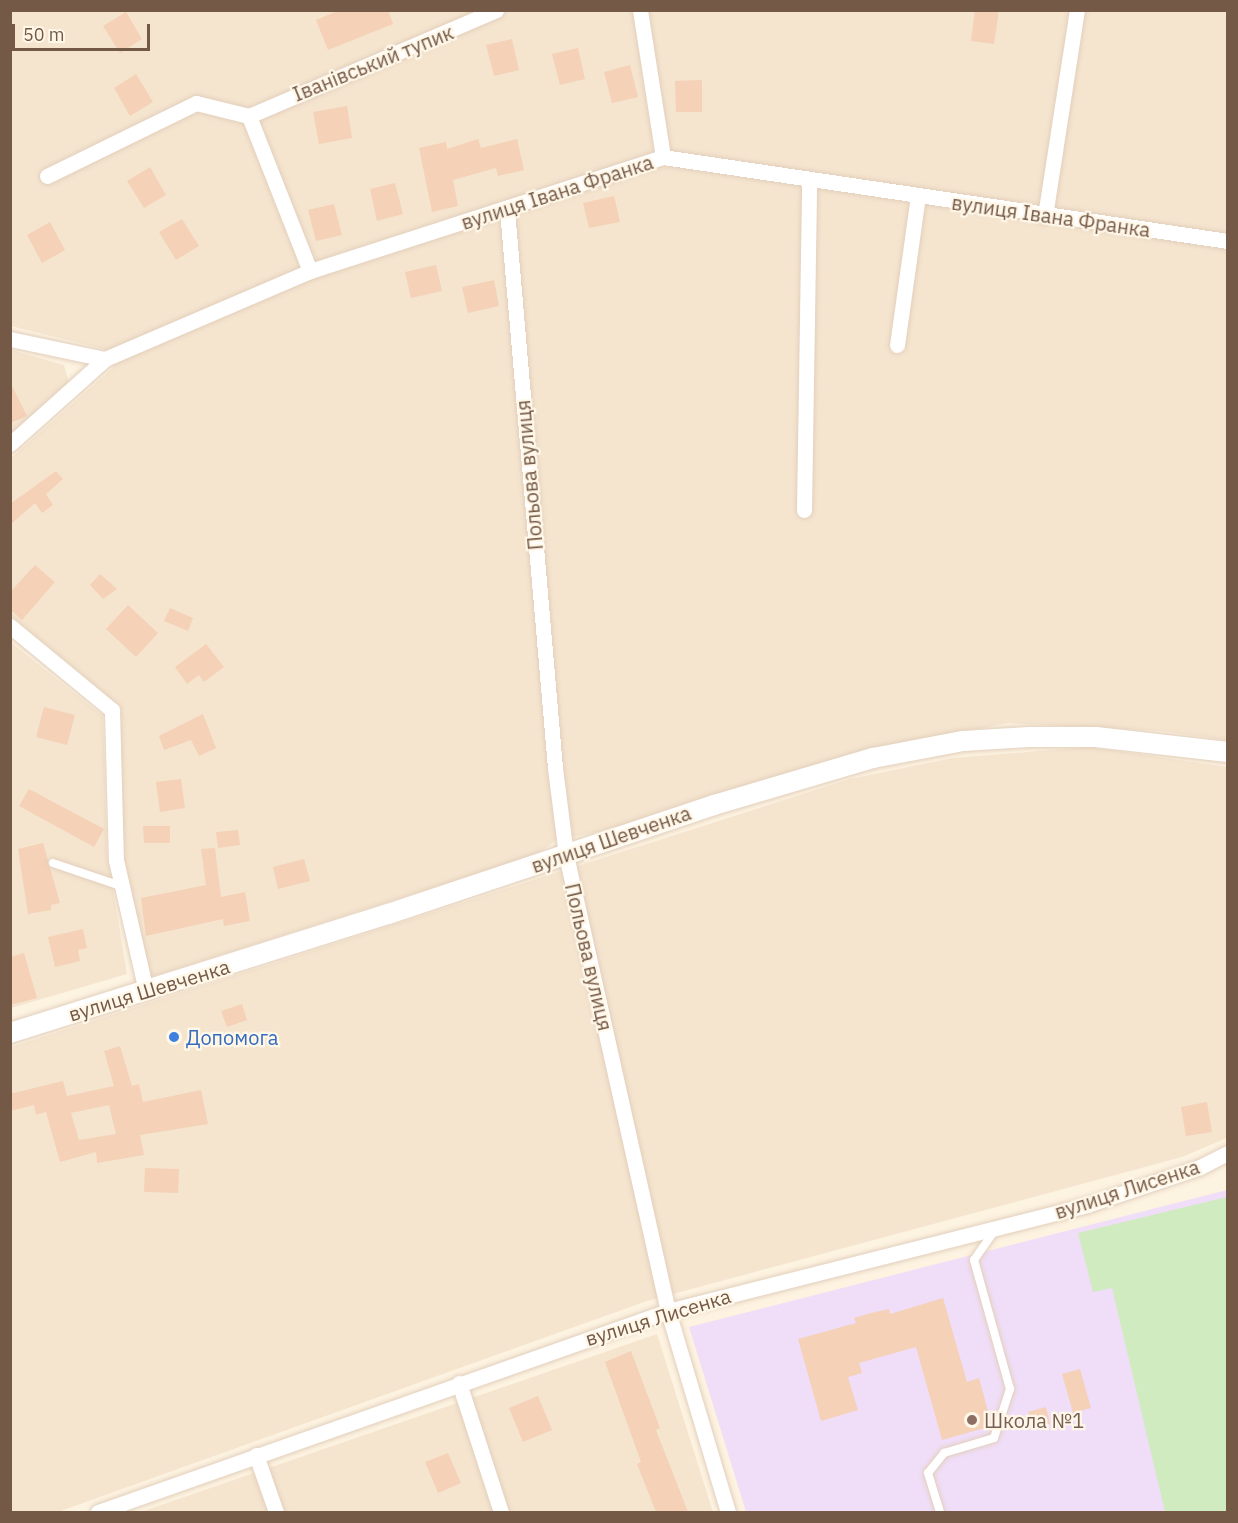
<!DOCTYPE html>
<html>
<head>
<meta charset="utf-8">
<style>
	body { margin:0 }
	#map { position:relative; width:1238px; height:1523px; overflow:hidden; background:#fdf3e1; font-family:"IBM Plex Sans",sans-serif }
	div>[style] { position:absolute }
	[style*='--x'] { left:calc(var(--x)*1px); top:calc(var(--y)*1px); width:calc(var(--w)*1px); rotate:calc(var(--a)*1deg) }
	.residential>* { inset:0; background:#f5e5cf }
	.education>* { inset:0; background:#f0def9 }
	.green>* { inset:0; background:#cfebbf }
	.building>* { inset:0; background:#f4d1b7 }
	.roads { filter:drop-shadow(0 0 2px #e2cfbc) drop-shadow(0 0 2px #e2cfbc) }
	.service>* { height:8px; margin:-4px; padding:0 4px; transform-origin:4px; border-radius:4px; background:#fff }
	.minor>* { height:15px; margin:-7.5px; padding:0 7.5px; transform-origin:7.5px; border-radius:7.5px; background:#fff }
	.tertiary>* { height:20px; margin:-10px; padding:0 10px; transform-origin:10px; border-radius:10px; background:#fff }
	.dots>* { width:16px; height:16px; translate:-50% -50%; box-sizing:border-box; border:3px solid #fff7e8; border-radius:50% }
	span { translate:-50% -50%; white-space:nowrap; text-align:center; line-height:1.15; -webkit-text-stroke:4.5px #fff7e8; paint-order:stroke }
	.street-label { font-size:20px; color:#755947 }
	.shop-label { font-size:20px; color:#366cbe }
	.left { translate:0 -50%; text-align:left }
	.education-label { font-size:20px; color:#785e54 }
	.frame { position:absolute; inset:0; border:12px solid #755947; pointer-events:none }
	.scale { position:absolute; left:12px; top:24px; width:138px; height:27px; box-sizing:border-box; border:3px solid #755947; border-top:0; padding-left:8px; font-size:18px; line-height:21px; white-space:nowrap; color:#755947; -webkit-text-stroke:4px #fff7e8; paint-order:stroke }
</style>
</head>
<body>
<div id="map">
	<div class="residential">
		<div style="clip-path:polygon(11px 11px,1227px 11px,1227px 740px,1161px 731px,1008px 723px,870px 751px,629px 825px,555px 841px,536px 855px,151px 977px,123px 858px,120px 706px,11px 616px,10px 459px,113px 368px,104px 349px,11px 326px)"></div>
		<div style="clip-path:polygon(11px 350px,64px 365px,71px 391px,11px 438px)"></div>
		<div style="clip-path:polygon(10px 642px,103px 716px,107px 854px,127px 974px,11px 1008px)"></div>
		<div style="clip-path:polygon(1089px 747px,1227px 767px,1227px 1138px,1182px 1157px,647px 1301px,58px 1512px,11px 1512px,11px 1047px,850px 779px,953px 758px)"></div>
		<div style="clip-path:polygon(657px 1334px,713px 1512px,141px 1512px)"></div>
	</div>
	<div class="education">
		<div style="clip-path:polygon(1227px 1190px,1227px 1512px,746px 1512px,689px 1327px)"></div>
	</div>
	<div class="green">
		<div style="clip-path:polygon(1227px 1197px,1227px 1512px,1165px 1512px,1112px 1288px,1093px 1292px,1078px 1233px)"></div>
	</div>
	<div class="building">
		<div style="clip-path:polygon(340px 10px,388px 10px,393px 24px,328px 50px,316px 20px)"></div>
		<div style="clip-path:polygon(975px 10px,999px 10px,994px 44px,971px 41px)"></div>
		<div style="clip-path:polygon(126px 12px,142px 39px,120px 53px,103px 26px)"></div>
		<div style="clip-path:polygon(512px 39px,519px 70px,494px 76px,486px 45px)"></div>
		<div style="clip-path:polygon(578px 48px,585px 79px,560px 85px,552px 54px)"></div>
		<div style="clip-path:polygon(630px 65px,638px 97px,612px 103px,604px 72px)"></div>
		<div style="clip-path:polygon(136px 74px,153px 102px,130px 116px,114px 88px)"></div>
		<div style="clip-path:polygon(702px 80px,702px 112px,676px 112px,675px 81px)"></div>
		<div style="clip-path:polygon(347px 106px,352px 138px,319px 144px,313px 112px)"></div>
		<div style="clip-path:polygon(478px 139px,481px 148px,517px 139px,524px 170px,498px 176px,496px 168px,453px 180px,458px 206px,432px 212px,419px 148px,446px 142px,447px 149px)"></div>
		<div style="clip-path:polygon(150px 167px,166px 195px,144px 208px,127px 181px)"></div>
		<div style="clip-path:polygon(395px 183px,403px 214px,377px 221px,370px 189px)"></div>
		<div style="clip-path:polygon(614px 196px,620px 222px,589px 228px,583px 203px)"></div>
		<div style="clip-path:polygon(334px 204px,342px 235px,316px 241px,308px 210px)"></div>
		<div style="clip-path:polygon(182px 219px,199px 246px,176px 260px,159px 232px)"></div>
		<div style="clip-path:polygon(50px 222px,65px 250px,42px 263px,27px 235px)"></div>
		<div style="clip-path:polygon(436px 265px,442px 291px,411px 298px,405px 272px)"></div>
		<div style="clip-path:polygon(494px 280px,499px 306px,468px 313px,462px 287px)"></div>
		<div style="clip-path:polygon(10px 382px,27px 416px,10px 423px)"></div>
		<div style="clip-path:polygon(56px 471px,63px 479px,46px 494px,53px 505px,42px 513px,35px 503px,10px 525px,10px 504px)"></div>
		<div style="clip-path:polygon(35px 565px,55px 582px,22px 620px,10px 609px,10px 592px)"></div>
		<div style="clip-path:polygon(100px 574px,117px 589px,103px 599px,90px 585px)"></div>
		<div style="clip-path:polygon(128px 605px,158px 633px,136px 657px,106px 629px)"></div>
		<div style="clip-path:polygon(170px 608px,193px 618px,188px 631px,164px 621px)"></div>
		<div style="clip-path:polygon(206px 644px,224px 667px,204px 682px,199px 675px,187px 684px,175px 667px)"></div>
		<div style="clip-path:polygon(44px 707px,75px 715px,67px 745px,36px 737px)"></div>
		<div style="clip-path:polygon(203px 714px,216px 748px,199px 756px,191px 740px,164px 750px,159px 736px)"></div>
		<div style="clip-path:polygon(181px 779px,185px 808px,160px 812px,156px 782px)"></div>
		<div style="clip-path:polygon(29px 789px,104px 829px,94px 847px,19px 806px)"></div>
		<div style="clip-path:polygon(143px 826px,170px 826px,170px 843px,144px 843px)"></div>
		<div style="clip-path:polygon(238px 830px,240px 845px,218px 848px,216px 832px)"></div>
		<div style="clip-path:polygon(43px 843px,60px 903px,51px 905px,51px 910px,28px 914px,18px 849px)"></div>
		<div style="clip-path:polygon(215px 848px,221px 897px,245px 892px,250px 921px,224px 926px,223px 919px,146px 936px,141px 898px,206px 885px,201px 849px)"></div>
		<div style="clip-path:polygon(304px 859px,310px 881px,278px 889px,273px 867px)"></div>
		<div style="clip-path:polygon(83px 929px,87px 948px,78px 950px,80px 961px,55px 967px,48px 937px)"></div>
		<div style="clip-path:polygon(24px 953px,37px 998px,10px 1005px,10px 957px)"></div>
		<div style="clip-path:polygon(242px 1004px,247px 1020px,227px 1027px,221px 1011px)"></div>
		<div style="clip-path:polygon(evenodd,120px 1046px,132px 1086px,139px 1084px,143px 1102px,201px 1090px,208px 1124px,140px 1135px,144px 1155px,97px 1163px,96px 1152px,60px 1162px,46px 1112px,36px 1115px,34px 1105px,10px 1111px,10px 1094px,63px 1081px,67px 1096px,114px 1086px,104px 1051px,120px 1046px,109px 1105px,116px 1134px,79px 1140px,71px 1113px,109px 1105px)"></div>
		<div style="clip-path:polygon(1207px 1102px,1212px 1132px,1186px 1136px,1181px 1107px)"></div>
		<div style="clip-path:polygon(145px 1168px,179px 1169px,178px 1193px,144px 1192px)"></div>
		<div style="clip-path:polygon(943px 1298px,967px 1382px,979px 1378px,992px 1426px,942px 1440px,916px 1347px,859px 1363px,862px 1373px,848px 1377px,858px 1410px,821px 1421px,798px 1339px,856px 1323px,854px 1318px,871px 1313px,889px 1309px,890px 1314px)"></div>
		<div style="clip-path:polygon(631px 1351px,660px 1428px,656px 1430px,688px 1512px,656px 1512px,637px 1464px,641px 1462px,605px 1362px)"></div>
		<div style="clip-path:polygon(1080px 1369px,1091px 1408px,1073px 1413px,1062px 1374px)"></div>
		<div style="clip-path:polygon(538px 1396px,552px 1430px,523px 1442px,509px 1408px)"></div>
		<div style="clip-path:polygon(1046px 1407px,1050px 1424px,1033px 1429px,1028px 1412px)"></div>
		<div style="clip-path:polygon(448px 1453px,461px 1483px,438px 1493px,425px 1462px)"></div>
	</div>
	<div class="roads">
		<div class="service">
			<div style="--x:53;--y:863;--w:72;--a:18.7"></div>
			<div style="--x:940;--y:1512;--w:41;--a:-107.1"></div>
			<div style="--x:928;--y:1473;--w:26;--a:-51"></div>
			<div style="--x:944;--y:1453;--w:52;--a:-16.7"></div>
			<div style="--x:994;--y:1438;--w:52;--a:-71.9"></div>
			<div style="--x:1010;--y:1389;--w:134;--a:-105.6"></div>
			<div style="--x:974;--y:1260;--w:37;--a:-55"></div>
		</div>
		<div class="minor">
			<div style="--x:640;--y:10;--w:149;--a:81.1"></div>
			<div style="--x:47;--y:176;--w:166;--a:-26.1"></div>
			<div style="--x:196;--y:103;--w:55;--a:13.8"></div>
			<div style="--x:507;--y:210;--w:560;--a:85.08"></div>
			<div style="--x:555;--y:768;--w:88;--a:82.8"></div>
			<div style="--x:566;--y:855;--w:467;--a:77.4"></div>
			<div style="--x:668;--y:1311;--w:210;--a:73.4"></div>
			<div style="--x:1045;--y:216;--w:208;--a:-81.2"></div>
			<div style="--x:310;--y:271;--w:167;--a:-111.5"></div>
			<div style="--x:249;--y:116;--w:269;--a:-23.2"></div>
			<div style="--x:10;--y:339;--w:97;--a:11.9"></div>
			<div style="--x:897;--y:345;--w:150;--a:-82"></div>
			<div style="--x:10;--y:444;--w:127;--a:-41.8"></div>
			<div style="--x:105;--y:359;--w:223;--a:-23.2"></div>
			<div style="--x:310;--y:271;--w:371;--a:-17.9"></div>
			<div style="--x:663;--y:157;--w:571;--a:8.46"></div>
			<div style="--x:804;--y:510;--w:331;--a:-89.1"></div>
			<div style="--x:10;--y:626;--w:132;--a:39.5"></div>
			<div style="--x:112;--y:710;--w:150;--a:88.5"></div>
			<div style="--x:116;--y:860;--w:134;--a:77.1"></div>
			<div style="--x:459;--y:1383;--w:136;--a:72"></div>
			<div style="--x:256;--y:1455;--w:60;--a:70.7"></div>
			<div style="--x:98;--y:1512;--w:604;--a:-19.42"></div>
			<div style="--x:668;--y:1311;--w:432;--a:-14.2"></div>
			<div style="--x:1087;--y:1205;--w:119;--a:-18.6"></div>
			<div style="--x:1200;--y:1167;--w:31;--a:-27"></div>
		</div>
		<div class="tertiary">
			<div style="--x:10;--y:1033;--w:396;--a:-17.5"></div>
			<div style="--x:388;--y:914;--w:344;--a:-18.5"></div>
			<div style="--x:714;--y:805;--w:166;--a:-16.5"></div>
			<div style="--x:873;--y:758;--w:92;--a:-10.7"></div>
			<div style="--x:963;--y:741;--w:66;--a:-3.5"></div>
			<div style="--x:1029;--y:737;--w:67;--a:0"></div>
			<div style="--x:1096;--y:737;--w:133;--a:6.5"></div>
		</div>
	</div>
	<div class="dots">
		<div style="left:174px;top:1037px;background:#3f7fe0"></div>
		<div style="left:972px;top:1420px;background:#8d6e63"></div>
	</div>
	<div class="street-label">
		<span style="left:373px;top:63px;rotate:-22deg">Іванівський тупик</span>
		<span style="left:557px;top:192px;rotate:-18deg">вулиця Івана Франка</span>
		<span style="left:1051px;top:216px;rotate:8deg">вулиця Івана Франка</span>
		<span style="left:529px;top:475px;rotate:-95deg">Польова вулиця</span>
		<span style="left:611px;top:839px;rotate:-19deg">вулиця Шевченка</span>
		<span style="left:589px;top:957px;rotate:77deg">Польова вулиця</span>
		<span style="left:149px;top:990px;rotate:-17deg">вулиця Шевченка</span>
		<span style="left:1127px;top:1189px;rotate:-18deg">вулиця Лисенка</span>
		<span style="left:658px;top:1317px;rotate:-17deg">вулиця Лисенка</span>
	</div>
	<div class="shop-label">
		<span class="left" style="left:186px;top:1037px">Допомога</span>
	</div>
	<div class="education-label">
		<span class="left" style="left:984px;top:1420px">Школа №1</span>
	</div>
	<div class="frame"></div>
	<div class="scale">50 m</div>
</div>
</body>
</html>
